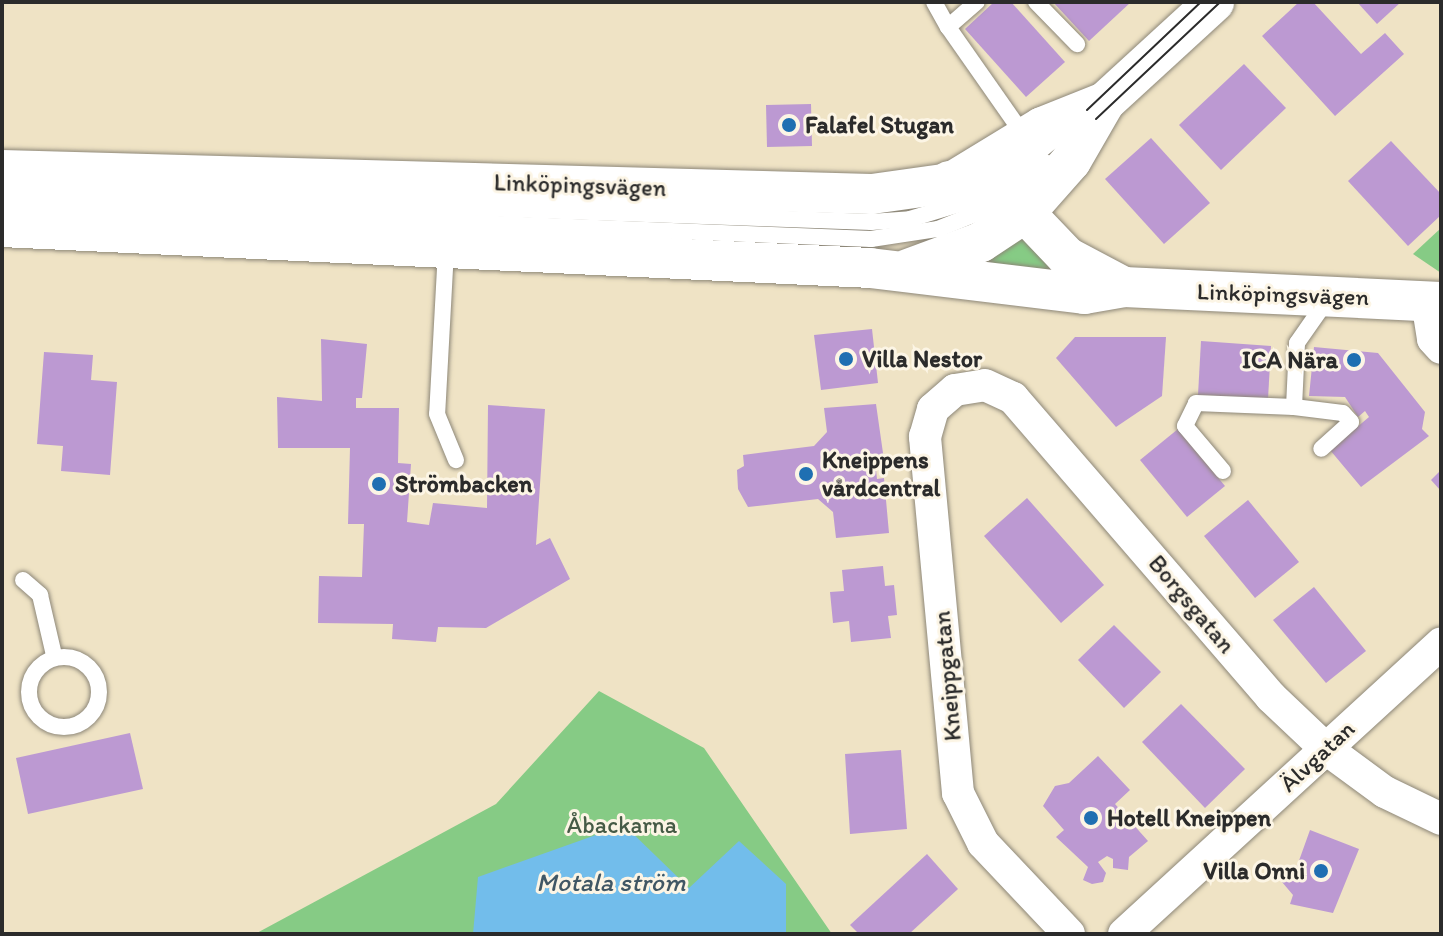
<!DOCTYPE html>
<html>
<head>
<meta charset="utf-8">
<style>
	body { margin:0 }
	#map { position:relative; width:1443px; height:936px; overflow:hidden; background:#efe3c5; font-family:Itim,sans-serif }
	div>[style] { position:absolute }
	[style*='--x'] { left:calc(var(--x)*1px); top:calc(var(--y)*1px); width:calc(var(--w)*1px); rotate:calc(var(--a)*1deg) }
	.green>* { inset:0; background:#86cb85 }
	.water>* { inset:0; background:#72bdeb }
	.building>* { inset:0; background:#bc99d2 }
	.roads { filter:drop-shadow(0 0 2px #8d8778) drop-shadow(0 0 2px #8d8778) }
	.service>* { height:16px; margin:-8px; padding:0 8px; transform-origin:8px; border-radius:8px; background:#fff }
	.service>.ring { margin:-8px; padding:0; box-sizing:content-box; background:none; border:16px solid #fff; border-radius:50% }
	.minor>* { height:32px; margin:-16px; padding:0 16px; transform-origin:16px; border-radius:16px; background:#fff }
	.tertiary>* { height:40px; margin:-20px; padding:0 20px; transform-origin:20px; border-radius:20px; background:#fff }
	.secondary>* { height:44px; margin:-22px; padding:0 22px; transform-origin:22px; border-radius:22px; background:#fff }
	.tram>* { height:2px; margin:-1px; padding:0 1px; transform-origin:1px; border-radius:1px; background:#2b2b2b }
	.dots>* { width:22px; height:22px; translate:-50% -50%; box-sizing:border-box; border:4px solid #fcf5e5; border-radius:50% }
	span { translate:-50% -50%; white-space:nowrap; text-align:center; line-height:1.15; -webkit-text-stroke:6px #fcf5e5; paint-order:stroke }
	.poi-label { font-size:24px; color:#2b2b2b; font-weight:700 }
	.left { translate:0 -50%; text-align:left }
	.right { translate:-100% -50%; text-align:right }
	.street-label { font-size:24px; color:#2b2b2b }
	.park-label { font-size:24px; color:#465b46 }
	.water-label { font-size:26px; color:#405765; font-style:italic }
	.frame { position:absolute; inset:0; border:4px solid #2b2b2b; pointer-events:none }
</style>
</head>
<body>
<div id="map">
	<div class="green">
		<div style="clip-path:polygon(1441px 228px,1441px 273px,1413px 254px)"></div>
		<div style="clip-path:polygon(1019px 230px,1053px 268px,1050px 273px,979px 272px,972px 256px)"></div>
		<div style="clip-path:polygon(599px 691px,704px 748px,832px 934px,255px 934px,496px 804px)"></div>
	</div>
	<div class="water">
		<div style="clip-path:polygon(624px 825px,689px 888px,739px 841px,786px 884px,786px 934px,473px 934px,478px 877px)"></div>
	</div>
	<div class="building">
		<div style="clip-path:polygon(994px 2px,1011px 2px,1065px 62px,1026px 97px,965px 29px)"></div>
		<div style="clip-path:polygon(1053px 2px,1131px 2px,1089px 41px)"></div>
		<div style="clip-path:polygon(1299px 2px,1313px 2px,1361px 54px,1385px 33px,1404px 54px,1335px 116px,1262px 36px)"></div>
		<div style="clip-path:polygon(1357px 2px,1401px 2px,1377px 24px)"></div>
		<div style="clip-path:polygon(1244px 64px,1286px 108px,1221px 170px,1179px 125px)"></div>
		<div style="clip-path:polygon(811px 104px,812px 146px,767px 147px,766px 105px)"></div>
		<div style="clip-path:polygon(1151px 138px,1210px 203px,1164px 244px,1105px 179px)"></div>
		<div style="clip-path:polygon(1391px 141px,1441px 194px,1441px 215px,1408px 246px,1348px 181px)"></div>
		<div style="clip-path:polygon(872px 329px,878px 383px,821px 390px,814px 335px)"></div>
		<div style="clip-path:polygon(1075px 337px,1166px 337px,1162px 396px,1116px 427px,1056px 358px)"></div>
		<div style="clip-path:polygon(321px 339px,367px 344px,362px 398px,356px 398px,356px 408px,399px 408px,398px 463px,411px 464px,407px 522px,429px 525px,433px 503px,487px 508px,488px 405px,545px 409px,536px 545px,550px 538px,570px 579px,486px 628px,438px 627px,436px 642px,392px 639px,393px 624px,318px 623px,319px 576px,362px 577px,364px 524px,348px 524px,350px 448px,278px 448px,277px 397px,322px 401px)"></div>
		<div style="clip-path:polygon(1201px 341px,1271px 346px,1268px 399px,1198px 395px)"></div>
		<div style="clip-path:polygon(1314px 347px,1378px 353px,1425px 412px,1422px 429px,1429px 436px,1361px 487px,1330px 450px,1369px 417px,1365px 411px,1358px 417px,1345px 397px,1309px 396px)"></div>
		<div style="clip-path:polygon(44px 352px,93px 355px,91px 380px,117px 382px,110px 475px,61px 471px,63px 446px,37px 444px)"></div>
		<div style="clip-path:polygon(876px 404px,884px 460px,875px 460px,877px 479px,884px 478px,889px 533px,836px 538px,833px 512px,818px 499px,748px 507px,738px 489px,737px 470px,744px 466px,743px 455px,814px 446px,827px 432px,824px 408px)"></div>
		<div style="clip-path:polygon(1178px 429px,1225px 486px,1187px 517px,1140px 460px)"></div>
		<div style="clip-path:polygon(1441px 470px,1441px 491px,1431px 480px)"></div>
		<div style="clip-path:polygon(1027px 498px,1104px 585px,1061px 623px,984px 536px)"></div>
		<div style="clip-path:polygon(1248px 500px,1299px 562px,1255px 598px,1204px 536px)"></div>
		<div style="clip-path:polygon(883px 566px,885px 586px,894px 585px,897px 615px,888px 616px,891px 638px,851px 642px,849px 621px,833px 623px,830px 592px,844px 591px,842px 570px)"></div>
		<div style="clip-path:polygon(1314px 587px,1366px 651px,1326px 683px,1273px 620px)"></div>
		<div style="clip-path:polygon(1114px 625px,1161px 672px,1124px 708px,1078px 660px)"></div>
		<div style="clip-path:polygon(1181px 704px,1245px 769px,1205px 808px,1142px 742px)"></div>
		<div style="clip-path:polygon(130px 733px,143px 789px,28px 814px,16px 758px)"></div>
		<div style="clip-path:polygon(901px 750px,907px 829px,850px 834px,845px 754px)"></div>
		<div style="clip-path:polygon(1098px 756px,1130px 790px,1115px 804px,1148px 841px,1129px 857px,1128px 870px,1113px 868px,1113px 859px,1107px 856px,1098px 862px,1106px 873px,1103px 882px,1092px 884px,1083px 880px,1088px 867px,1056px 837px,1064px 830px,1043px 806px,1055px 786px,1069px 783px)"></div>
		<div style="clip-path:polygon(1310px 830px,1359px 849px,1333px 913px,1290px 904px,1293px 895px,1282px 882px,1296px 869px)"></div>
		<div style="clip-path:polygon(927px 854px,958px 889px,909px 934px,859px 934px,850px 925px)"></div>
	</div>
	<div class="roads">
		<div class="service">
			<div style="--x:934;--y:2;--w:29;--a:61"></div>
			<div style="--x:948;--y:27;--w:38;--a:-41"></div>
			<div style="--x:1036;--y:2;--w:59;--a:45.7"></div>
			<div style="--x:948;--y:27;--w:134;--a:55"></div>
			<div style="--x:2;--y:191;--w:870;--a:2.04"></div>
			<div style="--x:871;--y:222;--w:39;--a:-4"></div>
			<div style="--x:910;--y:219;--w:55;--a:-16.8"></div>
			<div style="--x:963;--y:203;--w:53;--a:-29.5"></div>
			<div style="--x:1009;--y:177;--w:57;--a:-40.1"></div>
			<div style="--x:2;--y:204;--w:870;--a:2.31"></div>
			<div style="--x:871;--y:239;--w:68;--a:-8.5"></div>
			<div style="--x:938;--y:229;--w:51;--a:-22"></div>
			<div style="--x:985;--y:210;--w:78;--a:-37.2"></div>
			<div style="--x:446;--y:250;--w:164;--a:93.1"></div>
			<div style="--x:437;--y:414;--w:50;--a:67.6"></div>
			<div style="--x:1294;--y:407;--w:49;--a:7"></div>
			<div style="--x:1343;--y:413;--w:12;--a:48"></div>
			<div style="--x:1351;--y:422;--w:40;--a:138"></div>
			<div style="--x:1223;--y:471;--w:59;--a:-130.2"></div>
			<div style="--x:1185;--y:426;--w:25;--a:-64"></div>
			<div style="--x:1196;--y:403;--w:98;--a:2.3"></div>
			<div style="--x:1294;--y:407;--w:64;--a:-87.3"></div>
			<div style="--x:1297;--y:343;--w:52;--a:-55.1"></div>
			<div style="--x:23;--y:580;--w:23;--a:41"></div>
			<div style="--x:40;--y:595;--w:62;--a:76.9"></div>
			<div class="ring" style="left:29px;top:657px;width:54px;height:54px"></div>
		</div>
		<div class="minor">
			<div style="--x:1427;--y:301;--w:38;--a:81"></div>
			<div style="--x:1433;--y:339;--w:12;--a:48"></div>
			<div style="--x:1069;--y:934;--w:125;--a:-133.4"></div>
			<div style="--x:983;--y:843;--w:56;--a:-116.6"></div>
			<div style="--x:958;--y:793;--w:358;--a:-95.3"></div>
			<div style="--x:925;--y:437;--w:29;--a:-74"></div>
			<div style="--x:933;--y:409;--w:29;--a:-41"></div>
			<div style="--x:955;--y:390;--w:30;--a:-9"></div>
			<div style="--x:985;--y:385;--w:31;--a:25"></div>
			<div style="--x:1013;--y:398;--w:395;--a:49.2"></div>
			<div style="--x:1271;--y:697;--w:74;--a:43.4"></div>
			<div style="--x:1325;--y:748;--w:74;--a:36.3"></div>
			<div style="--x:1385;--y:792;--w:62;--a:25.7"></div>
			<div style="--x:1124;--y:934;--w:430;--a:-42.5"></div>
		</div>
		<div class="tertiary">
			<div style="--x:2;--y:170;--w:870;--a:1.58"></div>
			<div style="--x:872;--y:194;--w:79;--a:-8"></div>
			<div style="--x:950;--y:183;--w:108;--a:-31.3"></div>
			<div style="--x:1042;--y:127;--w:68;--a:-21.6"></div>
			<div style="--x:1003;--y:200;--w:26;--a:31"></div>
			<div style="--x:1025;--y:213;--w:61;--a:46.3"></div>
			<div style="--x:1067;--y:257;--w:64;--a:27.8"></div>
			<div style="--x:2;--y:227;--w:869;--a:2.7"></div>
			<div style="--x:870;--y:268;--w:216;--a:6.9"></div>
			<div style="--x:1084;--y:294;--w:41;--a:-9.9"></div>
			<div style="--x:1124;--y:287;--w:317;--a:2.7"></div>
			<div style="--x:908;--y:269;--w:78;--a:-20.3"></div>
			<div style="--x:981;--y:242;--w:53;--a:-33.4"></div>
			<div style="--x:1025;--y:213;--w:69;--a:-48.5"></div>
			<div style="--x:1071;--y:161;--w:68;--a:-60"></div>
			<div style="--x:1105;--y:102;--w:148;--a:-42.5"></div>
		</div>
		<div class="secondary">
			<div style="--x:950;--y:183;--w:36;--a:13"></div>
		</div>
	</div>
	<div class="tram">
		<div style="--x:1087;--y:110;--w:157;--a:-43.5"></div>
		<div style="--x:1096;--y:119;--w:170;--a:-43.3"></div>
	</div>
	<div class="dots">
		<div style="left:789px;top:125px;background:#1f6fb2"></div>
		<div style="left:846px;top:359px;background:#1f6fb2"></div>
		<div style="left:1354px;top:360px;background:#1f6fb2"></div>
		<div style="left:806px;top:474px;background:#1f6fb2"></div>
		<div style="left:379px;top:484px;background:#1f6fb2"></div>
		<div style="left:1091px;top:818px;background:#1f6fb2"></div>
		<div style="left:1321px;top:871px;background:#1f6fb2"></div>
	</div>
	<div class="poi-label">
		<span class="left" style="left:805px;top:125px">Falafel Stugan</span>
		<span class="left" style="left:862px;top:359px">Villa Nestor</span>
		<span class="right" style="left:1338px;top:360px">ICA Nära</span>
		<span class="left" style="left:822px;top:474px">Kneippens<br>vårdcentral</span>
		<span class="left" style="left:395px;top:484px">Strömbacken</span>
		<span class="left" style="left:1107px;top:818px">Hotell Kneippen</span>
		<span class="right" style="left:1305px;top:871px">Villa Onni</span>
	</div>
	<div class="street-label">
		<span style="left:580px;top:185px;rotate:2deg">Linköpingsvägen</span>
		<span style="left:1283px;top:294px;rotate:2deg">Linköpingsvägen</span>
		<span style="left:1192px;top:604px;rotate:50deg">Borgsgatan</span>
		<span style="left:947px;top:676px;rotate:-95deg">Kneippgatan</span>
		<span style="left:1317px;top:756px;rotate:-43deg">Älvgatan</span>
	</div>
	<div class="park-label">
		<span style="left:622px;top:825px">Åbackarna</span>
	</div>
	<div class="water-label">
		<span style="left:611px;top:883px">Motala ström</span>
	</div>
	<div class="frame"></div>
</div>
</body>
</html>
